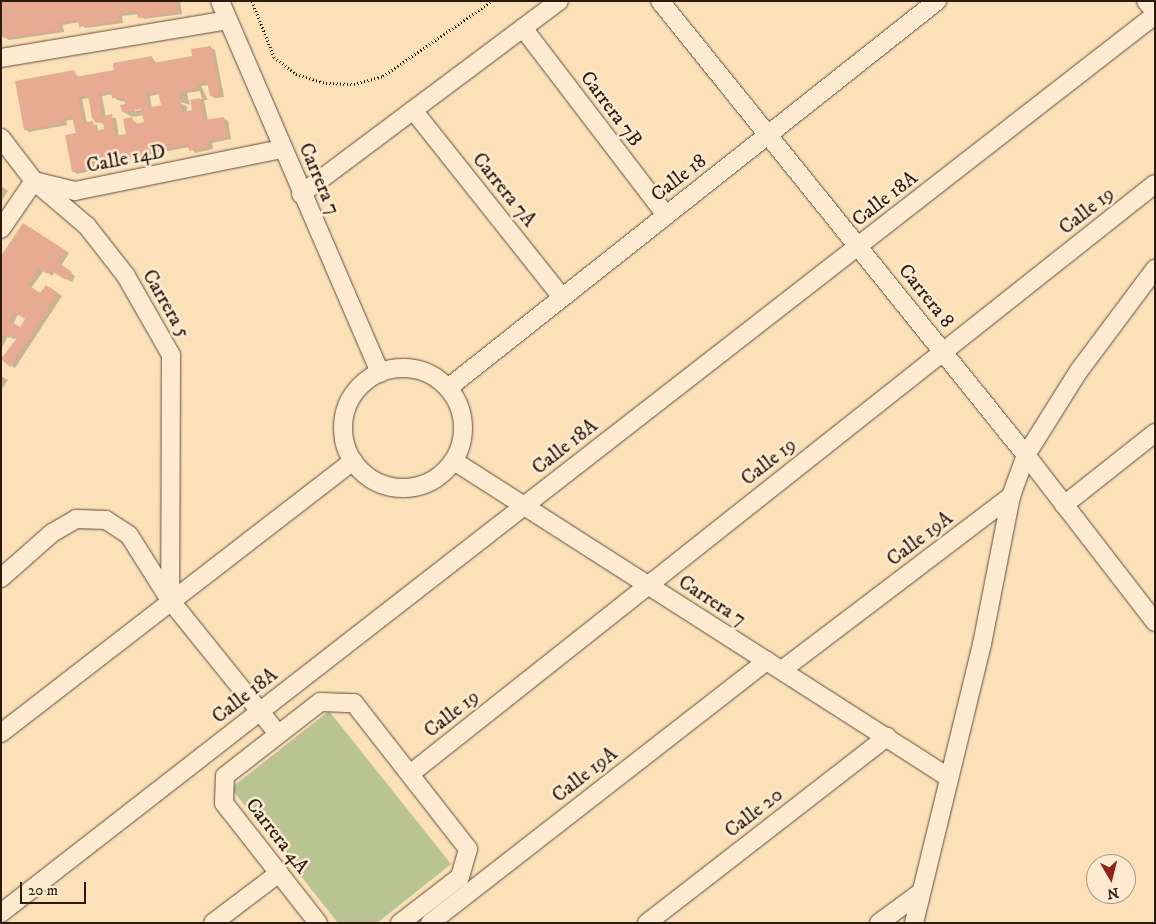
<!DOCTYPE html>
<html>
<head>
<meta charset="utf-8">
<style>
	body { margin:0 }
	#map { position:relative; width:1156px; height:924px; overflow:hidden; background:#fbe0b8; font-family:"IM FELL DW Pica",serif }
	div>[style] { position:absolute }
	[style*='--x'] { left:calc(var(--x)*1px); top:calc(var(--y)*1px); width:calc(var(--w)*1px); rotate:calc(var(--a)*1deg) }
	.green>* { inset:0; background:#bac392 }
	.shadow>* { inset:0; background:#0003 }
	.building>* { inset:0; background:#e7aa93 }
	.path>* { height:3px; margin-top:-1.5px; transform-origin:0; background:repeating-linear-gradient(90deg,#2e1b10 0 1px,transparent 0 3.5px) }
	.roads { filter:drop-shadow(0 0 1px #614c3a) drop-shadow(0 0 1px #614c3a) }
	.street>* { height:18px; margin:-9px; padding:0 9px; transform-origin:9px; border-radius:9px; background:#fcebd1 }
	.street>.ring { margin:-9px; padding:0; box-sizing:content-box; background:none; border:18px solid #fcebd1; border-radius:50% }
	span { translate:-50% -50%; white-space:nowrap; text-align:center; line-height:1.15; -webkit-text-stroke:5px #fcebd1; paint-order:stroke }
	.street-label { font-size:20px; color:#2e1b10 }
	.frame { position:absolute; inset:0; border:2px solid #2e1b10; pointer-events:none }
	.north { position:absolute; left:1086px; top:854px; width:50px; height:50px; box-sizing:border-box; background:#fcebd1; border:1px solid #aa9884; border-radius:50%; rotate:172deg; font-size:14px; font-weight:700; line-height:20px; text-align:center; color:#2e1b10 }
	.north::after { content:''; display:block; margin:auto; width:18px; height:22px; background:#8f2418; clip-path:polygon(50% 0,100% 100%,50% 72%,0 100%) }
	.scale { position:absolute; left:20px; top:882px; width:66px; height:22px; box-sizing:border-box; border:2px solid #2e1b10; border-top:0; padding-left:6px; font-size:15px; line-height:18px; white-space:nowrap; color:#2e1b10; -webkit-text-stroke:4px #fcebd1; paint-order:stroke }
</style>
</head>
<body>
<div id="map">
	<div class="green">
		<div style="clip-path:polygon(329px 711px,451px 864px,377px 923px,338px 923px,231px 788px)"></div>
	</div>
	<div class="shadow">
		<div style="clip-path:polygon(1px 1px,180px 1px,182px 14px,144px 19px,139px 14px,122px 16px,123px 23px,85px 28px,80px 22px,63px 25px,64px 32px,9px 40px,1px 35px)"></div>
		<div style="clip-path:polygon(evenodd,210px 47px,215px 50px,224px 97px,215px 98px,211px 96px,209px 85px,201px 86px,208px 100px,204px 100px,208px 121px,223px 118px,228px 121px,231px 139px,212px 143px,213px 149px,195px 153px,190px 147px,94px 164px,95px 170px,77px 174px,73px 171px,78px 134px,74px 119px,66px 121px,67px 125px,29px 132px,25px 129px,74px 72px,79px 77px,115px 71px,152px 58px,157px 64px,194px 57px,210px 47px,200px 91px,202px 99px,192px 101px,194px 111px,186px 112px,188px 107px,174px 100px,190px 105px,187px 93px,200px 91px,210px 47px,112px 94px,117px 100px,126px 102px,123px 112px,133px 117px,144px 115px,145px 123px,137px 124px,132px 119px,127px 135px,119px 137px,116px 118px,106px 117px,102px 96px,112px 94px,210px 47px,160px 94px,162px 106px,152px 108px,150px 96px,160px 94px,210px 47px,90px 98px,97px 122px,105px 124px,106px 130px,98px 131px,97px 125px,87px 123px,82px 99px,90px 98px,210px 47px,147px 107px,148px 109px,135px 111px,135px 109px,147px 107px)"></div>
		<div style="clip-path:polygon(1px 186px,8px 191px,1px 202px)"></div>
		<div style="clip-path:polygon(evenodd,23px 224px,69px 253px,61px 266px,75px 276px,72px 282px,55px 272px,52px 276px,44px 270px,31px 288px,41px 295px,46px 286px,62px 296px,15px 368px,11px 366px,19px 337px,14px 339px,8px 336px,1px 349px,1px 258px,23px 224px,19px 313px,27px 319px,20px 329px,13px 324px,19px 313px)"></div>
		<div style="clip-path:polygon(1px 376px,8px 380px,1px 390px)"></div>
	</div>
	<div class="building">
		<div style="clip-path:polygon(1px 1px,176px 1px,178px 12px,138px 18px,137px 11px,118px 14px,119px 21px,79px 27px,78px 20px,59px 23px,60px 30px,3px 38px)"></div>
		<div style="clip-path:polygon(evenodd,211px 46px,220px 95px,210px 96px,207px 82px,197px 84px,198px 88px,179px 92px,182px 112px,192px 110px,190px 100px,200px 98px,204px 120px,224px 117px,227px 137px,208px 141px,209px 147px,189px 151px,188px 144px,129px 155px,90px 162px,91px 168px,72px 172px,65px 135px,76px 133px,72px 117px,62px 119px,63px 123px,24px 130px,15px 81px,74px 70px,75px 77px,114px 70px,113px 63px,152px 56px,153px 63px,192px 56px,191px 49px,211px 46px,111px 92px,112px 98px,124px 98px,125px 104px,120px 105px,122px 112px,141px 109px,144px 122px,134px 124px,132px 117px,123px 119px,126px 134px,115px 136px,112px 114px,102px 116px,98px 94px,111px 92px,211px 46px,158px 92px,161px 105px,148px 108px,146px 94px,158px 92px,211px 46px,88px 95px,92px 118px,96px 123px,103px 121px,104px 129px,95px 131px,93px 121px,83px 123px,78px 97px,88px 95px)"></div>
		<div style="clip-path:polygon(evenodd,23px 223px,65px 250px,57px 262px,72px 272px,66px 280px,50px 270px,47px 274px,39px 268px,33px 276px,28px 285px,40px 293px,46px 285px,58px 293px,10px 367px,1px 359px,17px 338px,12px 334px,9px 338px,3px 334px,1px 338px,1px 256px,23px 223px,14px 312px,25px 319px,20px 327px,9px 320px,14px 312px)"></div>
	</div>
	<div class="path">
		<div style="--x:252;--y:1;--w:60;--a:68.6"></div>
		<div style="--x:274;--y:57;--w:28;--a:38"></div>
		<div style="--x:296;--y:74;--w:31;--a:17"></div>
		<div style="--x:326;--y:83;--w:28;--a:2"></div>
		<div style="--x:354;--y:84;--w:30;--a:-15"></div>
		<div style="--x:383;--y:76;--w:132;--a:-34.5"></div>
	</div>
	<div class="roads">
		<div class="street">
			<div style="--x:220;--y:1;--w:405;--a:66.7"></div>
			<div style="--x:660;--y:1;--w:583;--a:51.13"></div>
			<div style="--x:1026;--y:455;--w:211;--a:52.3"></div>
			<div style="--x:1146;--y:1;--w:14;--a:51"></div>
			<div style="--x:523;--y:28;--w:235;--a:52.6"></div>
			<div style="--x:1;--y:58;--w:230;--a:-9.5"></div>
			<div style="--x:413;--y:110;--w:239;--a:51.5"></div>
			<div style="--x:1;--y:138;--w:54;--a:52.5"></div>
			<div style="--x:34;--y:181;--w:70;--a:40.3"></div>
			<div style="--x:87;--y:226;--w:63;--a:52"></div>
			<div style="--x:126;--y:276;--w:91;--a:60.3"></div>
			<div style="--x:171;--y:355;--w:245;--a:90.2"></div>
			<div style="--x:301;--y:194;--w:322;--a:-36.8"></div>
			<div style="--x:1;--y:229;--w:58;--a:-55.5"></div>
			<div style="--x:34;--y:181;--w:42;--a:13.7"></div>
			<div style="--x:75;--y:191;--w:211;--a:-11.5"></div>
			<div class="ring" style="left:343px;top:368px;width:102px;height:102px"></div>
			<div style="--x:448;--y:388;--w:624;--a:-38.36"></div>
			<div style="--x:454;--y:461;--w:586;--a:32.61"></div>
			<div style="--x:1064;--y:505;--w:116;--a:-38.4"></div>
			<div style="--x:1;--y:578;--w:68;--a:-41.4"></div>
			<div style="--x:52;--y:533;--w:28;--a:-30"></div>
			<div style="--x:76;--y:519;--w:30;--a:2"></div>
			<div style="--x:106;--y:520;--w:27;--a:33"></div>
			<div style="--x:129;--y:535;--w:77;--a:57.8"></div>
			<div style="--x:170;--y:600;--w:172;--a:51.1"></div>
			<div style="--x:782;--y:670;--w:288;--a:-37.2"></div>
			<div style="--x:1;--y:733;--w:445;--a:-37.7"></div>
			<div style="--x:410;--y:774;--w:950;--a:-38.38"></div>
			<div style="--x:1;--y:913;--w:1462;--a:-37.89"></div>
			<div style="--x:213;--y:923;--w:83;--a:-37.1"></div>
			<div style="--x:318;--y:923;--w:152;--a:-128.1"></div>
			<div style="--x:224;--y:803;--w:27;--a:-88"></div>
			<div style="--x:225;--y:776;--w:120;--a:-37.9"></div>
			<div style="--x:320;--y:702;--w:34;--a:2"></div>
			<div style="--x:354;--y:703;--w:185;--a:52"></div>
			<div style="--x:468;--y:849;--w:29;--a:106"></div>
			<div style="--x:460;--y:877;--w:76;--a:142.5"></div>
			<div style="--x:430;--y:923;--w:427;--a:-37.9"></div>
			<div style="--x:647;--y:923;--w:304;--a:-37.8"></div>
			<div style="--x:879;--y:923;--w:52;--a:-36.4"></div>
			<div style="--x:914;--y:923;--w:287;--a:-76.3"></div>
			<div style="--x:982;--y:644;--w:151;--a:-78.9"></div>
			<div style="--x:1011;--y:496;--w:44;--a:-69.9"></div>
			<div style="--x:1026;--y:455;--w:98;--a:-57.9"></div>
			<div style="--x:1078;--y:372;--w:129;--a:-53.2"></div>
		</div>
	</div>
	<div class="street-label">
		<span style="left:611px;top:109px;rotate:53deg">Carrera 7B</span>
		<span style="left:126px;top:159px;rotate:-11deg">Calle 14D</span>
		<span style="left:679px;top:178px;rotate:-38deg">Calle 18</span>
		<span style="left:319px;top:179px;rotate:67deg">Carrera 7</span>
		<span style="left:504px;top:190px;rotate:51deg">Carrera 7A</span>
		<span style="left:885px;top:199px;rotate:-38deg">Calle 18A</span>
		<span style="left:1087px;top:211px;rotate:-38deg">Calle 19</span>
		<span style="left:926px;top:296px;rotate:51deg">Carrera 8</span>
		<span style="left:166px;top:304px;rotate:60deg">Carrera 5</span>
		<span style="left:565px;top:447px;rotate:-38deg">Calle 18A</span>
		<span style="left:769px;top:462px;rotate:-38deg">Calle 19</span>
		<span style="left:920px;top:539px;rotate:-37deg">Calle 19A</span>
		<span style="left:712px;top:601px;rotate:33deg">Carrera 7</span>
		<span style="left:245px;top:696px;rotate:-38deg">Calle 18A</span>
		<span style="left:452px;top:714px;rotate:-38deg">Calle 19</span>
		<span style="left:585px;top:775px;rotate:-38deg">Calle 19A</span>
		<span style="left:754px;top:813px;rotate:-38deg">Calle 20</span>
		<span style="left:277px;top:836px;rotate:52deg">Carrera 4A</span>
	</div>
	<div class="frame"></div>
	<div class="north">N</div>
	<div class="scale">20 m</div>
</div>
</body>
</html>
